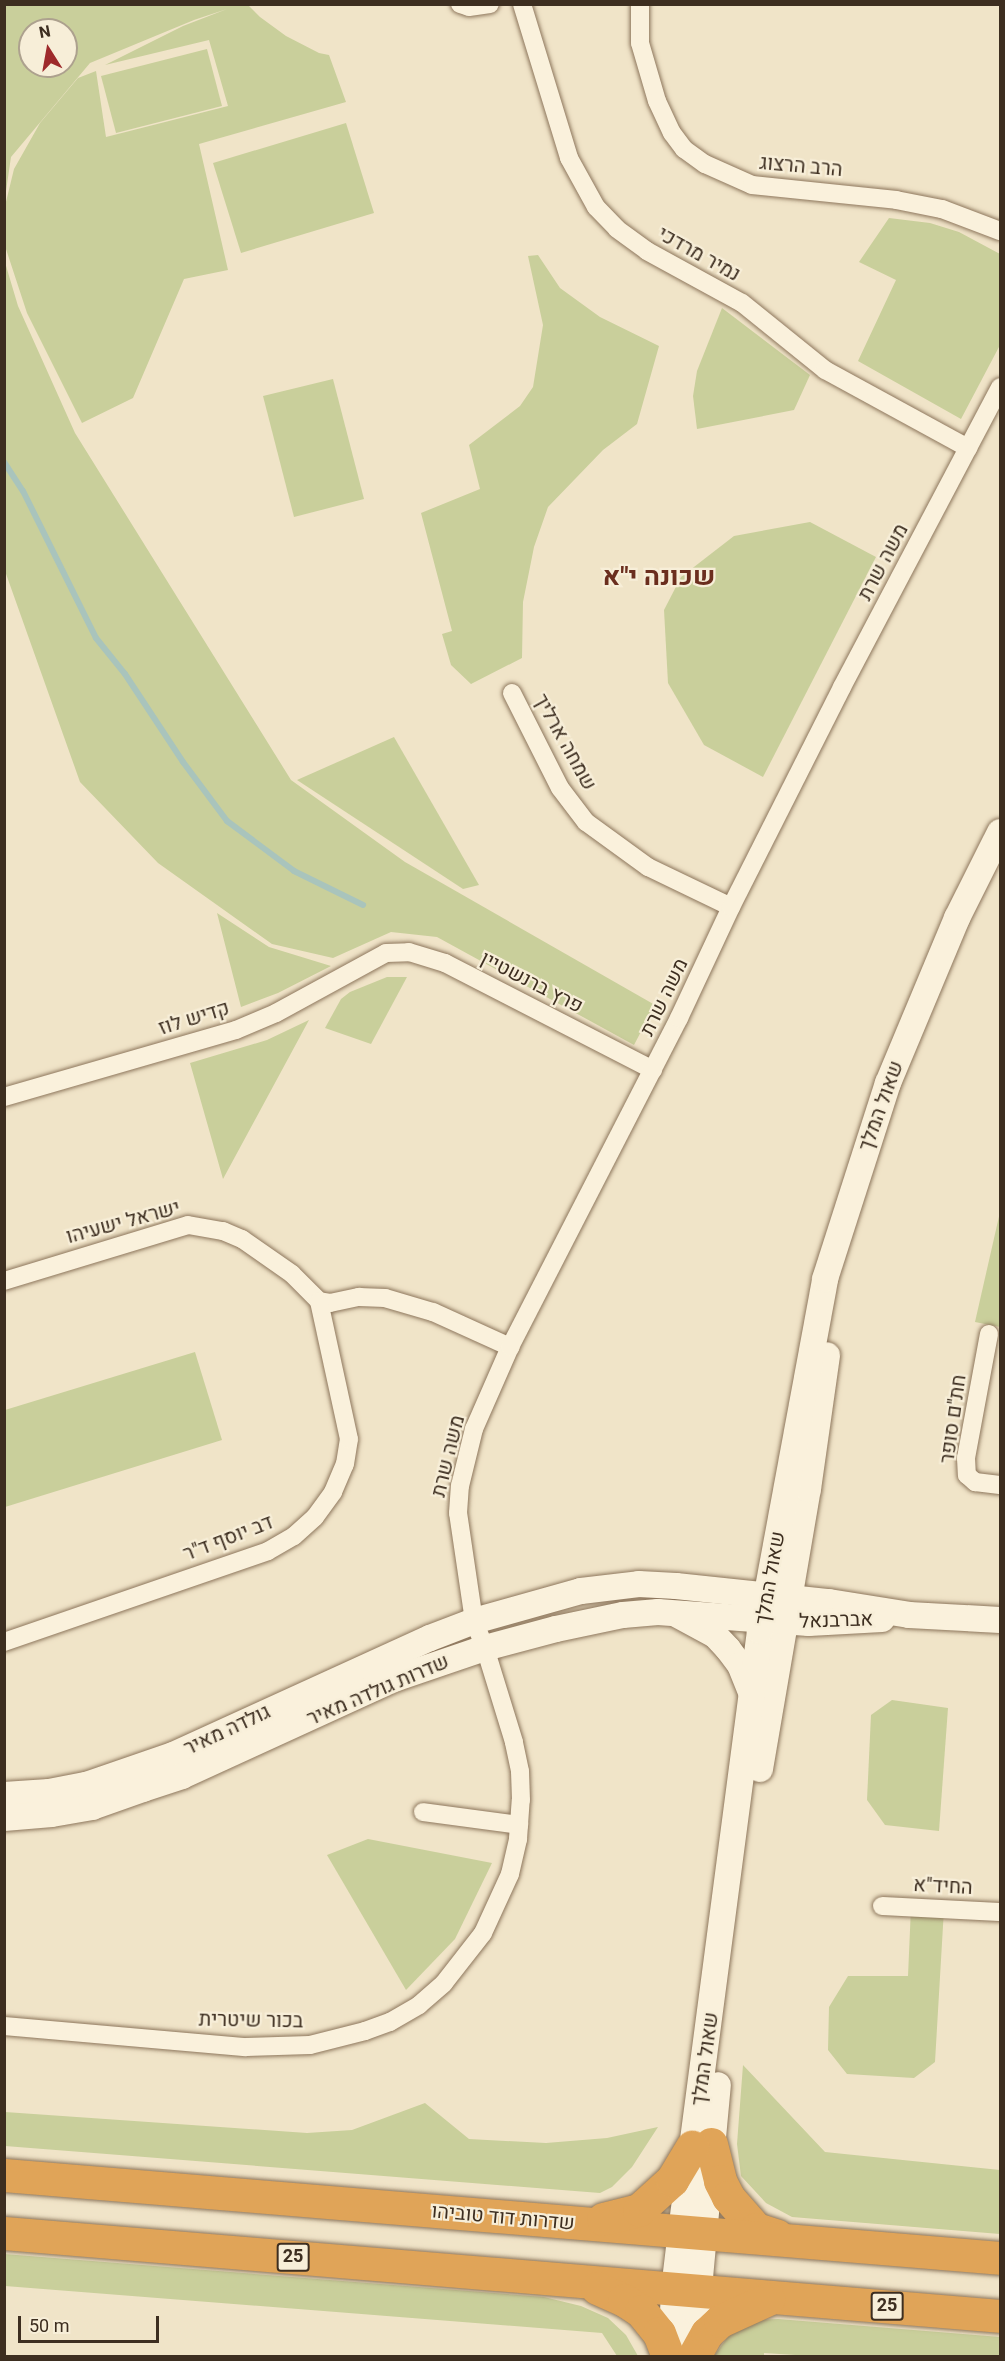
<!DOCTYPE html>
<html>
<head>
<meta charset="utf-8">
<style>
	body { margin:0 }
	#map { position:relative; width:1005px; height:2361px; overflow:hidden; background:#f0e4c8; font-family:Georgia,Heebo,serif }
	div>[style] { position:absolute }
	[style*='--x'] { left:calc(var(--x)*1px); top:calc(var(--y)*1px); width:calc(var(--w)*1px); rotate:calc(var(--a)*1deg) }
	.green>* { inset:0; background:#c9cf9b }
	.stream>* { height:6px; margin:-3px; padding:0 3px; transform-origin:3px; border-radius:3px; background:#a9c4bc }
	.roads { filter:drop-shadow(0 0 2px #8d765c) drop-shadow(0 0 2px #8d765c) }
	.street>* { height:18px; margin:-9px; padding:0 9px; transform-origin:9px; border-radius:9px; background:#faf1dc }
	.secondary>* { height:26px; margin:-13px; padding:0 13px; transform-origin:13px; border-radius:13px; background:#faf1dc }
	.highway>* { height:33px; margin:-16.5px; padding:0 16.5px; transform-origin:16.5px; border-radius:16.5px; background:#e0a458 }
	span { translate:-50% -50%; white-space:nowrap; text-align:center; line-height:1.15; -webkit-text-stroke:4.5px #f7eed8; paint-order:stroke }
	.shield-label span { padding:2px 4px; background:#f7eed8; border:2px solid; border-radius:4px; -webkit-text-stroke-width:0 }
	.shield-label { font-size:18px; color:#3d2e20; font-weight:700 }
	.street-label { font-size:20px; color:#3d2e20 }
	.district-label { font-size:26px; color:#6b2e1e; font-weight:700 }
	.frame { position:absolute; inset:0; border:6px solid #3d2e20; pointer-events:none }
	.north { position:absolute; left:18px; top:18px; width:60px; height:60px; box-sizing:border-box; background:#f7eed8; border:2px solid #ada18e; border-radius:50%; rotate:349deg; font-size:16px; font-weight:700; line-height:24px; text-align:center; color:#3d2e20 }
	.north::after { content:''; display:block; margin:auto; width:21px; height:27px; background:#9e2a2b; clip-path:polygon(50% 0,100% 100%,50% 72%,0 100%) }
	.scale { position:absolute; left:18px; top:2316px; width:141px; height:27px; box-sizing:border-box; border:3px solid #3d2e20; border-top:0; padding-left:8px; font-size:18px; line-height:21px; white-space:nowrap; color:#3d2e20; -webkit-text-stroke:4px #f7eed8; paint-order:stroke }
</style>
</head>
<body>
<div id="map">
	<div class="green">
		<div style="clip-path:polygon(evenodd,5px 4px,248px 5px,260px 17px,286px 36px,319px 53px,329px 55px,346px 102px,199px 144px,228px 270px,184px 279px,133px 398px,82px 423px,27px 313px,5px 246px,5px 206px,14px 169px,40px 123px,78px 78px,96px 71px,106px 137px,228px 106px,209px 40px,105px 65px,183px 26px,227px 9px,194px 20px,90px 63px,11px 157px,5px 198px,5px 4px,30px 30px,66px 30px,66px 66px,30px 66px,30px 30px)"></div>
		<div style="clip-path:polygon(207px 49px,222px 106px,116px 133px,101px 76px)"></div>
		<div style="clip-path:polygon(346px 123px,374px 213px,241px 253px,213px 163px)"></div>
		<div style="clip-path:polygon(889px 218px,930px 223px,959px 232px,1000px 254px,1000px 345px,961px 419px,858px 361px,896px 280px,859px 262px)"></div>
		<div style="clip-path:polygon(538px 255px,560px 288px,600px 317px,659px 346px,637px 424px,603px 450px,548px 507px,534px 547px,523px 602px,522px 658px,471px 684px,451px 665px,442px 634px,452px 631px,421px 513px,480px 489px,469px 445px,520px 406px,533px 387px,543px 325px,528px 256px)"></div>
		<div style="clip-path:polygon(4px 259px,18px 306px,75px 433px,291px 780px,405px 862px,655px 1005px,634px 1045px,437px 937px,391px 932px,333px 958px,272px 944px,158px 863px,80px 782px,5px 571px)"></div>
		<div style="clip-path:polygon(722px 308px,810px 375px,794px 410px,697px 429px,693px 396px,697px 371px)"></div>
		<div style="clip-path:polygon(333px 379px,364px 499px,294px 517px,263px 396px)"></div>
		<div style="clip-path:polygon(810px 522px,876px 557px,763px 777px,704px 745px,668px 683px,664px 610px,681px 577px,734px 536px)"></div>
		<div style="clip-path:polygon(394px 737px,479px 885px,463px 889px,297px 780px)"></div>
		<div style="clip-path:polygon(217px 913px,269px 947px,331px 966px,278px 993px,241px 1007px)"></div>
		<div style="clip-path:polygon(387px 977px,407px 977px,371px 1044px,325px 1028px,341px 999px,350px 992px)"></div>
		<div style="clip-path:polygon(309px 1020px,223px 1179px,190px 1063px,267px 1040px)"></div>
		<div style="clip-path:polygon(1000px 1212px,1000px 1327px,975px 1322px)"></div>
		<div style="clip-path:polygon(195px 1352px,222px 1440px,5px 1507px,5px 1410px)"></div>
		<div style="clip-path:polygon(892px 1700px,948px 1708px,939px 1831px,885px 1825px,867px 1800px,871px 1715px)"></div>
		<div style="clip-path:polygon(368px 1839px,492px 1863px,455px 1939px,406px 1990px,327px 1855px)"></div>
		<div style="clip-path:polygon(911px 1907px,944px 1909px,935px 2062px,914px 2078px,847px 2074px,828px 2050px,829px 2007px,848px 1976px,908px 1976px)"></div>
		<div style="clip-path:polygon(743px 2065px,825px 2152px,1000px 2170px,1000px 2234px,792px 2217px,766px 2203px,741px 2176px,737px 2144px)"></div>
		<div style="clip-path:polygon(425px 2103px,469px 2139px,546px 2143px,607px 2138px,658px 2127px,632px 2167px,612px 2187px,600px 2193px,5px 2146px,5px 2112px,307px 2133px,352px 2130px)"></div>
		<div style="clip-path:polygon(4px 2254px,544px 2297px,581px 2306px,608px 2318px,626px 2335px,638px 2356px,617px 2356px,602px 2333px,5px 2286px)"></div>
		<div style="clip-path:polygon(778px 2319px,1000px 2337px,1000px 2356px,811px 2356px,764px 2353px,764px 2356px,714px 2356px,727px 2338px,742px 2326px,757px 2320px)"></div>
	</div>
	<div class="stream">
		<div style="--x:4;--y:462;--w:35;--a:57"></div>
		<div style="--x:23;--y:491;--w:164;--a:63.6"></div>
		<div style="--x:96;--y:638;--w:46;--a:51.1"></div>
		<div style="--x:125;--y:674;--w:105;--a:56.6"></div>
		<div style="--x:183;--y:762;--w:74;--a:53.3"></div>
		<div style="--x:227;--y:821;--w:84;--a:36.7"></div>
		<div style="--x:294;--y:871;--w:77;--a:26.2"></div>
	</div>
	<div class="roads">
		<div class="street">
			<div style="--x:460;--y:4;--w:9;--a:18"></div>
			<div style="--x:469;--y:7;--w:21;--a:-8"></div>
			<div style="--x:522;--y:4;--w:161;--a:73"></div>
			<div style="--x:569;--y:158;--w:56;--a:61.1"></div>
			<div style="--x:596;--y:207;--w:30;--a:46"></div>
			<div style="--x:617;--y:229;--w:37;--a:36"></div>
			<div style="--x:647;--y:251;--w:108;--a:28.7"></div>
			<div style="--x:742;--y:303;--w:107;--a:38.9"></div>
			<div style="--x:825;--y:370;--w:163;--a:28.6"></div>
			<div style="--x:640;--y:4;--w:39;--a:90"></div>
			<div style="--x:640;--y:43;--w:60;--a:73.7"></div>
			<div style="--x:657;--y:101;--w:35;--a:65"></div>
			<div style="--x:672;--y:133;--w:20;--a:53"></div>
			<div style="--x:684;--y:149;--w:26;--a:36"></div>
			<div style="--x:705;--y:164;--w:51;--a:24.1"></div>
			<div style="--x:752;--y:185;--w:145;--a:5.9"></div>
			<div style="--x:896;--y:200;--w:47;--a:11.1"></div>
			<div style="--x:942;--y:209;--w:62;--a:20.8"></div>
			<div style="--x:512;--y:693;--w:106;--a:63.2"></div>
			<div style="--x:560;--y:788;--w:43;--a:52.6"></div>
			<div style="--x:586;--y:822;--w:77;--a:36"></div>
			<div style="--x:648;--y:867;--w:92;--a:25.7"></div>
			<div style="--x:4;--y:1097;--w:241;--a:-16.1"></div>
			<div style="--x:236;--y:1030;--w:43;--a:-23"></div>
			<div style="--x:276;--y:1013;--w:125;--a:-28.6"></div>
			<div style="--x:386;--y:953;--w:23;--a:-2"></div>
			<div style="--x:409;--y:952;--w:38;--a:17"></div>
			<div style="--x:445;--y:963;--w:234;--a:27.2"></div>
			<div style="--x:4;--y:1281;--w:192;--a:-16.9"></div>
			<div style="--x:188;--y:1225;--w:36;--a:10"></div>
			<div style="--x:223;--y:1231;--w:21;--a:23"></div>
			<div style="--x:242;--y:1239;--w:61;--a:35"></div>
			<div style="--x:292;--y:1274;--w:38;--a:45"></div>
			<div style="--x:319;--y:1301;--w:11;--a:10"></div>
			<div style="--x:330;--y:1303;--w:30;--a:-12"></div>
			<div style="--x:359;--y:1297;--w:26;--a:2"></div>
			<div style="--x:385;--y:1298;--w:50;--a:16.3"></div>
			<div style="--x:433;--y:1312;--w:85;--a:24.4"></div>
			<div style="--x:989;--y:1334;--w:126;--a:100.5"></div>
			<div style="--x:966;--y:1458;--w:17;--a:87"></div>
			<div style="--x:967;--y:1475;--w:11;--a:41"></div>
			<div style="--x:975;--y:1482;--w:25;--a:7"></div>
			<div style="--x:4;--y:1642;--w:279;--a:-19"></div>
			<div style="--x:268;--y:1551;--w:30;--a:-30"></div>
			<div style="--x:294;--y:1536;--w:28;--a:-42"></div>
			<div style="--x:315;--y:1517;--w:31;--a:-54"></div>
			<div style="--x:333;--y:1492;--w:30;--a:-67"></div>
			<div style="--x:345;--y:1464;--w:25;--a:-81"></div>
			<div style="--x:349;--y:1439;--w:141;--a:-102.3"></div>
			<div style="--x:423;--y:1812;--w:97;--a:7.7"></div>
			<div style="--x:882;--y:1906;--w:118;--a:2.9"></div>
			<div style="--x:4;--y:2026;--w:243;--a:5"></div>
			<div style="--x:246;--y:2047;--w:64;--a:-1.8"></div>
			<div style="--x:310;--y:2045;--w:57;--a:-14.3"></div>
			<div style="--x:365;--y:2031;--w:27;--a:-20"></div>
			<div style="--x:390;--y:2022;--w:34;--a:-30"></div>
			<div style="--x:419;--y:2005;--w:33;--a:-41"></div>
			<div style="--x:444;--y:1983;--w:63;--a:-52"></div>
			<div style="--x:483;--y:1933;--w:65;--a:-65.4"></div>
			<div style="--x:510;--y:1874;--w:36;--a:-77"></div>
			<div style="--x:518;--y:1839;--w:39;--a:-86"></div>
			<div style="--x:521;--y:1800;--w:29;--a:-92"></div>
			<div style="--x:520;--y:1771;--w:30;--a:-102"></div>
			<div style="--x:514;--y:1742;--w:98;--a:-107.1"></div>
			<div style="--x:485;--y:1648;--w:29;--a:-112"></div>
			<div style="--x:474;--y:1621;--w:109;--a:-98.4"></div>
			<div style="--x:458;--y:1513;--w:27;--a:-86"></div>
			<div style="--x:460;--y:1486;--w:59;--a:-76.2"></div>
			<div style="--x:474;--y:1429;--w:90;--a:-66.3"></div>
			<div style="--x:510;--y:1347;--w:370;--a:-62.8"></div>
			<div style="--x:679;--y:1018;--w:123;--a:-64.9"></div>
			<div style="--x:731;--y:907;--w:246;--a:-63.2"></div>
			<div style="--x:842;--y:687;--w:339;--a:-62.2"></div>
		</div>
		<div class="secondary">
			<div style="--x:678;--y:1615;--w:42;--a:28.4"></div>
			<div style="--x:715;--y:1635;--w:19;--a:47"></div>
			<div style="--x:728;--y:1649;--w:20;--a:53"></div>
			<div style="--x:740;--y:1665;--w:32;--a:68"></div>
			<div style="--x:760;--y:1769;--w:284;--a:-80.3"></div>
			<div style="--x:808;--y:1489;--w:135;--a:-81.9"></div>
			<div style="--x:4;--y:1795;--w:45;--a:-3.8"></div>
			<div style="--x:49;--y:1792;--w:38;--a:-11"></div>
			<div style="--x:86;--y:1785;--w:92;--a:-19"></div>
			<div style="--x:173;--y:1755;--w:282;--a:-24.5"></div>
			<div style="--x:430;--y:1638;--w:47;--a:-21.1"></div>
			<div style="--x:474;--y:1621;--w:111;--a:-15.7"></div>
			<div style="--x:581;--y:1591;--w:58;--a:-6.9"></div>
			<div style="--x:639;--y:1584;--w:37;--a:3"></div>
			<div style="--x:676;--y:1586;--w:154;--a:6"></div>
			<div style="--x:829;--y:1602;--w:81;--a:9.2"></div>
			<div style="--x:909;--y:1615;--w:91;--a:3.1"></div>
			<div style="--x:4;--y:1818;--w:48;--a:-4.8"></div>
			<div style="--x:52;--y:1814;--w:41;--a:-9.9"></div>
			<div style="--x:92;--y:1807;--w:54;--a:-19.4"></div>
			<div style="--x:143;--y:1789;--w:41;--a:-18.4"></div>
			<div style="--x:182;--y:1776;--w:233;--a:-24.6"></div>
			<div style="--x:394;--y:1679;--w:96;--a:-18.8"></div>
			<div style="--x:485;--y:1648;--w:73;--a:-15"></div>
			<div style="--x:556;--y:1629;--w:68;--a:-11.8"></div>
			<div style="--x:623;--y:1615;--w:35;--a:-5"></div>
			<div style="--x:658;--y:1612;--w:151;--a:4.2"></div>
			<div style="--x:809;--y:1623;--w:73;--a:-3.1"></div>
			<div style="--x:693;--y:2353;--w:269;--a:-84.7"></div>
			<div style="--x:671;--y:2356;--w:67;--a:-87.4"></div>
			<div style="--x:674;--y:2289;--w:58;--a:-83.1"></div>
			<div style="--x:681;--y:2231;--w:605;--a:-82.5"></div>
			<div style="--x:760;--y:1631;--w:358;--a:-79.5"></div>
			<div style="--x:825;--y:1279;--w:206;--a:-72.2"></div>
			<div style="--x:888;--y:1083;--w:179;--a:-67.3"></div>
			<div style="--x:957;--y:918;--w:96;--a:-63.4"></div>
		</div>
		<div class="highway">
			<div style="--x:711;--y:2144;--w:38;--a:76"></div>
			<div style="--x:720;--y:2181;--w:18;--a:63"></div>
			<div style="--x:728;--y:2197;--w:43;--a:48.8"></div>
			<div style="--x:756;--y:2229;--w:22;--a:18"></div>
			<div style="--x:4;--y:2175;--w:999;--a:4.76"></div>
			<div style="--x:603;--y:2219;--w:37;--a:-14"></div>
			<div style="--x:639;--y:2210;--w:45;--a:-42.3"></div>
			<div style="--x:672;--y:2180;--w:39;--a:-59"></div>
			<div style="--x:4;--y:2233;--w:999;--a:4.76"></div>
			<div style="--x:597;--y:2288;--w:30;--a:24"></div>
			<div style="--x:624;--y:2300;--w:20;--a:33"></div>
			<div style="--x:641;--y:2311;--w:28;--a:51"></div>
			<div style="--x:659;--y:2333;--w:25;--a:69"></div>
			<div style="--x:694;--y:2356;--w:26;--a:-61"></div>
			<div style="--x:707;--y:2333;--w:18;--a:-43"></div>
			<div style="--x:720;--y:2321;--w:53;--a:-24.6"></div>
		</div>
	</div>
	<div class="shield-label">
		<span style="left:293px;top:2257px">25</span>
		<span style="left:887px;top:2306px">25</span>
	</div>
	<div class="street-label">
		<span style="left:801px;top:166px;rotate:5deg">הרב הרצוג</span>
		<span style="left:699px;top:254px;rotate:29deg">נמיר מרדכי</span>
		<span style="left:883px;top:562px;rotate:-62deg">משה שרת</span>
		<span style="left:565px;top:742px;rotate:61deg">שמחה ארליך</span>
		<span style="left:532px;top:982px;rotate:27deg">פרץ ברנשטיין</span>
		<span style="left:664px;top:997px;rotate:-64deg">משה שרת</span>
		<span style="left:194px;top:1018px;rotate:-17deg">קדיש לוז</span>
		<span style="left:881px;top:1106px;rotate:-70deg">שאול המלך</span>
		<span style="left:123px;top:1222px;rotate:-15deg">ישראל ישעיהו</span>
		<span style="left:953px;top:1419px;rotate:-82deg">חת"ם סופר</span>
		<span style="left:448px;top:1456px;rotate:-76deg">משה שרת</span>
		<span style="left:228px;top:1538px;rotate:-21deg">דב יוסף ד"ר</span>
		<span style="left:770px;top:1578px;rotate:-80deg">שאול המלך</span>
		<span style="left:836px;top:1620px;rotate:-2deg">אברבנאל</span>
		<span style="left:378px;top:1690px;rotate:-23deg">שדרות גולדה מאיר</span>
		<span style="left:227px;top:1730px;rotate:-25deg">גולדה מאיר</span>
		<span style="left:943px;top:1886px;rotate:3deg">החיד"א</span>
		<span style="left:251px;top:2020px;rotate:1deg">בכור שיטרית</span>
		<span style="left:705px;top:2059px;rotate:-82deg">שאול המלך</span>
		<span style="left:503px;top:2217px;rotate:5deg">שדרות דוד טוביהו</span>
	</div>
	<div class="district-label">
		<span style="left:659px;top:578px">שכונה י"א</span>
	</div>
	<div class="frame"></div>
	<div class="north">N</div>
	<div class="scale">50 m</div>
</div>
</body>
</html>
